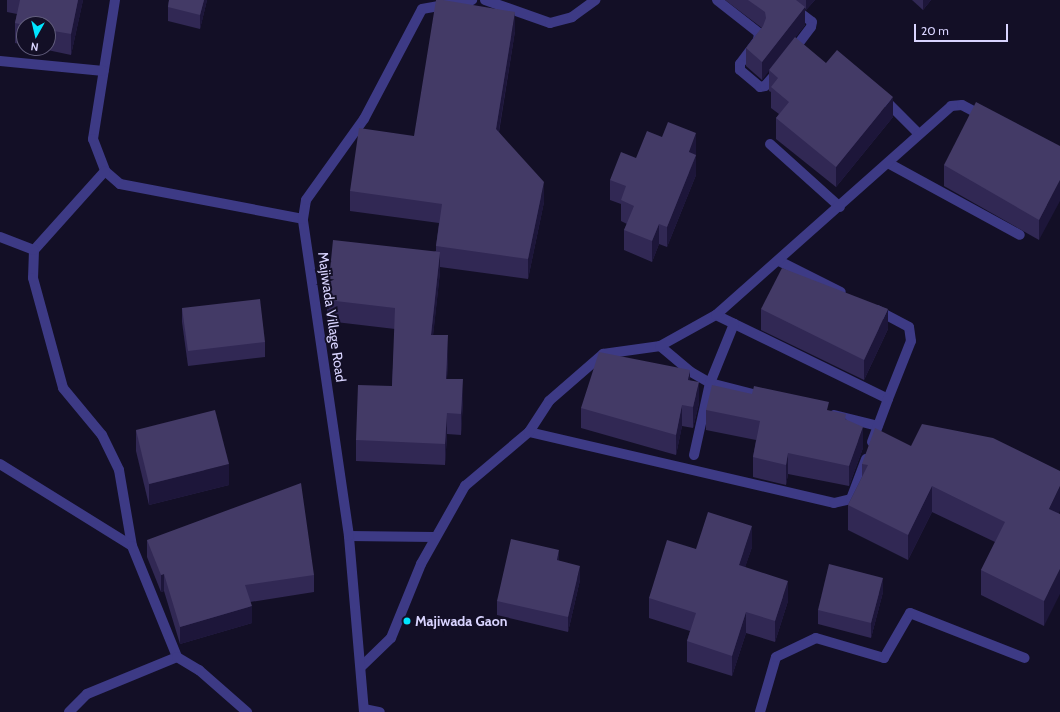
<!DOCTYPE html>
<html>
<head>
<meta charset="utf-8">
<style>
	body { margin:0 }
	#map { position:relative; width:1060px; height:712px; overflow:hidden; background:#130f26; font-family:Cabin,sans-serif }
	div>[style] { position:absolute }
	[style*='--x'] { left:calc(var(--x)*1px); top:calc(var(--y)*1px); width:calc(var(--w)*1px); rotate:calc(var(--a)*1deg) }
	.minor>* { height:10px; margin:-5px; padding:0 5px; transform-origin:5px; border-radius:5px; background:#3d3a85 }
	.wall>* { inset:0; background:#312854 }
	.shaded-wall>* { inset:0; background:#1d163a }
	.building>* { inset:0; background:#433a66 }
	.dots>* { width:11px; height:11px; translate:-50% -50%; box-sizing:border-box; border:2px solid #130f26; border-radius:50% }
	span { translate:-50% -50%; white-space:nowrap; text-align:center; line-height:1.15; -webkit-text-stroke:4px #130f26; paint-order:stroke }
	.street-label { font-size:14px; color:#d9d4ff }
	.poi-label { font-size:14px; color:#d9d4ff; font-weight:700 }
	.left { translate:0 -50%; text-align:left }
	.north { position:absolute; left:16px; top:16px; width:40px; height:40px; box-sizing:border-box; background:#130f26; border:1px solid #625e7d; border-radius:50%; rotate:188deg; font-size:11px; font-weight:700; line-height:16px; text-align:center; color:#d9d4ff }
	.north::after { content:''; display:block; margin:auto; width:14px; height:18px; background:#00e5ff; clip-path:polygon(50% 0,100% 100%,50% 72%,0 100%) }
	.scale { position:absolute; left:914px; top:24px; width:94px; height:18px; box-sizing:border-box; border:2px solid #d9d4ff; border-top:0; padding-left:5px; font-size:12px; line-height:14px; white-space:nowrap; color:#d9d4ff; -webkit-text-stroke:3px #130f26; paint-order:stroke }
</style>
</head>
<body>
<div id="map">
	<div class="minor">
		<div style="--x:115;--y:0;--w:141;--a:99"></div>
		<div style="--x:93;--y:139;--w:34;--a:69"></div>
		<div style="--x:105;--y:171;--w:20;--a:41"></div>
		<div style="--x:120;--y:184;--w:186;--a:10.8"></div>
		<div style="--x:485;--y:0;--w:69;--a:19.5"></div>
		<div style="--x:550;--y:23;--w:23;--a:-15"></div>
		<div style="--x:572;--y:17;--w:29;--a:-36"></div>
		<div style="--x:717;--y:0;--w:53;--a:38.2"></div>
		<div style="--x:759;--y:33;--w:7;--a:98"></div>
		<div style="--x:758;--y:40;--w:30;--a:127"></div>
		<div style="--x:740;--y:64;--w:6;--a:90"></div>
		<div style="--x:740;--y:70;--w:26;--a:40"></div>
		<div style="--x:760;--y:87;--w:5;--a:-11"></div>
		<div style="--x:765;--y:86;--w:18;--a:-49"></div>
		<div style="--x:783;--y:0;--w:36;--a:37"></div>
		<div style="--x:812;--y:22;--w:5;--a:101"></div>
		<div style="--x:811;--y:27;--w:30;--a:127"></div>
		<div style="--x:0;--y:61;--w:104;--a:5.5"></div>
		<div style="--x:884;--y:99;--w:48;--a:45"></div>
		<div style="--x:770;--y:144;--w:94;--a:42"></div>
		<div style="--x:888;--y:163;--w:150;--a:28.6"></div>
		<div style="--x:105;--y:171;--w:106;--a:131.9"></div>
		<div style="--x:34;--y:250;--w:28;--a:92"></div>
		<div style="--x:33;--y:278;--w:114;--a:74.7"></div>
		<div style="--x:63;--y:388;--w:61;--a:50.3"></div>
		<div style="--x:102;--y:435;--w:39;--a:64"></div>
		<div style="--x:119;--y:470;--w:77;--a:80.3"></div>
		<div style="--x:0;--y:237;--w:36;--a:21"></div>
		<div style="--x:779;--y:261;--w:69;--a:26.6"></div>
		<div style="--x:716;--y:315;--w:191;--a:26"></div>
		<div style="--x:888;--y:399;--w:62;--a:-68.4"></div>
		<div style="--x:911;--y:341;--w:14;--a:-98"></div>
		<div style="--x:909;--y:327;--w:36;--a:-152"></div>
		<div style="--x:660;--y:346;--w:40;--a:40"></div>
		<div style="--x:691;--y:372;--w:22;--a:30"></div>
		<div style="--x:710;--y:383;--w:56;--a:14.5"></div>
		<div style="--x:834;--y:415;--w:45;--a:14"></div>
		<div style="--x:529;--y:432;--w:313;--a:13.1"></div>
		<div style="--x:834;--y:503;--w:17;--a:-13"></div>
		<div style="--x:851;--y:499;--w:43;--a:-69.4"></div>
		<div style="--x:872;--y:442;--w:46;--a:-69.6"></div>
		<div style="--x:694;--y:455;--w:74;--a:-77.5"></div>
		<div style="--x:710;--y:383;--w:64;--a:-67.9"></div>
		<div style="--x:0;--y:464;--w:155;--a:31.8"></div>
		<div style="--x:132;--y:546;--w:120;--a:67.9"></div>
		<div style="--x:349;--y:536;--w:85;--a:0.7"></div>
		<div style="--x:362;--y:666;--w:40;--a:-44"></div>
		<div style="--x:391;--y:638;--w:80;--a:-67.9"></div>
		<div style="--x:421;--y:564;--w:90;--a:-60.6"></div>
		<div style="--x:465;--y:486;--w:84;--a:-40.2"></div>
		<div style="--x:529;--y:432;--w:37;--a:-57"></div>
		<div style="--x:549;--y:401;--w:72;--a:-41"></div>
		<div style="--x:603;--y:354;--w:58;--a:-8"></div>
		<div style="--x:660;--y:346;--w:64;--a:-29"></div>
		<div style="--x:716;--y:315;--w:314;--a:-41.6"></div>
		<div style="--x:951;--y:106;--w:11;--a:-5"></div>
		<div style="--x:962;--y:105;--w:24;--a:28"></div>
		<div style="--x:364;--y:709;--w:16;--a:11"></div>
		<div style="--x:69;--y:712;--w:25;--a:-45"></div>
		<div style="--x:87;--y:694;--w:97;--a:-22.3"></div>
		<div style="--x:177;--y:657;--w:26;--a:31"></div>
		<div style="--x:199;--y:670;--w:64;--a:41.2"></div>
		<div style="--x:364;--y:712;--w:177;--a:-94.9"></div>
		<div style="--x:349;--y:536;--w:320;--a:-98.3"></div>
		<div style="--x:303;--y:219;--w:19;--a:-81"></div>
		<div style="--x:306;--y:200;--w:100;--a:-54.4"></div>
		<div style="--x:364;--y:119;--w:124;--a:-62.2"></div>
		<div style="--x:422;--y:9;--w:51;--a:-10.2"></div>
		<div style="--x:760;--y:712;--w:57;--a:-73.8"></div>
		<div style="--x:776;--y:657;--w:44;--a:-25.4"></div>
		<div style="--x:816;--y:638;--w:71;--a:16.4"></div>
		<div style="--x:884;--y:658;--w:52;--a:-60"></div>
		<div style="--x:910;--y:613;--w:123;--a:21.4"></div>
	</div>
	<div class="wall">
		<div style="clip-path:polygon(7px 0,83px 0,71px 55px,38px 48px,48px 48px,48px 24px,24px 24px,24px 45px,15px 43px,15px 23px,17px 14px,7px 12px)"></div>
		<div style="clip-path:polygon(169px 0,207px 0,200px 29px,168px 21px,168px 7px)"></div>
		<div style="clip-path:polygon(725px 0,815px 0,806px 10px,805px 8px,805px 25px,770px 69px,893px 117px,836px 187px,776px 139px,776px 118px,779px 114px,771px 108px,771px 92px,769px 91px,769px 70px,762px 80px,746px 66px,746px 48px,762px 28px)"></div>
		<div style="clip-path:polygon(912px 0,931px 0,923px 10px)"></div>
		<div style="clip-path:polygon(515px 31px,499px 132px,544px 202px,528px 279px,440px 267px,440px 272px,433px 335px,448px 356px,447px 379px,463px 400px,461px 435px,447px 434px,445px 465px,356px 461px,356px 440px,392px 386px,395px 329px,327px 321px,327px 300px,436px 251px,436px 246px,439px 223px,350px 211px,350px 191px,414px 136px)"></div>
		<div style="clip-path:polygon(1060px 146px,1039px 240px,944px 186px,944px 165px)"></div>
		<div style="clip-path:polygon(696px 154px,696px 175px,667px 247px,659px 244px,652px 262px,624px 250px,624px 230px,627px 224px,621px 221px,621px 204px,610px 200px,610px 180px)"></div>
		<div style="clip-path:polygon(182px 308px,265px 342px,265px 357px,188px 366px,182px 322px)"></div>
		<div style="clip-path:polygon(761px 309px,888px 329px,864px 380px,761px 330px)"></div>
		<div style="clip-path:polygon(690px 380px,699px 403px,693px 428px,682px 426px,676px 455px,581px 428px,581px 408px)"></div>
		<div style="clip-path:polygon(706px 410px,829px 411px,846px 419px,863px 448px,849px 486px,788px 474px,786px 485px,753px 477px,753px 457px,756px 440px,706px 430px)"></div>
		<div style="clip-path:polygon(136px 430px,229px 485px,149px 505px,136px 451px)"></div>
		<div style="clip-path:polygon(911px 446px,1059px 513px,1044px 626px,981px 595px,981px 570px,995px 542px,932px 512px,908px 560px,848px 530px,848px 505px,862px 477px,862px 464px)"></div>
		<div style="clip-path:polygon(147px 540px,314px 575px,314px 592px,250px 602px,252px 623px,180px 644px,164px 591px,161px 592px,147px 557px)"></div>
		<div style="clip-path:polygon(752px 547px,745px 567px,788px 601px,775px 642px,746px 633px,732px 676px,687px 662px,687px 641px,690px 631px,649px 618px,649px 598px)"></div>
		<div style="clip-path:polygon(559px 561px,580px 580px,568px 632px,497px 615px,497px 601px)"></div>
		<div style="clip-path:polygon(883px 592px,871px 638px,818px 624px,818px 610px)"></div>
	</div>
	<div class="shaded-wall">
		<div style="clip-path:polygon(78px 0,83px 0,71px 55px,71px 34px)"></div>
		<div style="clip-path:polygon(204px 0,207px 0,200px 29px,200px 15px)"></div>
		<div style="clip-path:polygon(806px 0,815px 0,806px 10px)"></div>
		<div style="clip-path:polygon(923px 0,931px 0,923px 10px)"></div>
		<div style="clip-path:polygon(805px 7px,805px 25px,762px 80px,762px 62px)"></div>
		<div style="clip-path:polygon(515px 12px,515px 31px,496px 148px,496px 129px)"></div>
		<div style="clip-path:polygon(893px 97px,893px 117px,836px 187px,836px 167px)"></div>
		<div style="clip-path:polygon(696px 133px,696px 154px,689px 173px,689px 152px)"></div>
		<div style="clip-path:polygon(696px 155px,696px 175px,667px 247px,667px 227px)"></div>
		<div style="clip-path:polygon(1060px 180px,1060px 201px,1039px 240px,1039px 220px)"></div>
		<div style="clip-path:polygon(544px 182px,544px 202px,528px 279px,528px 259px)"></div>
		<div style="clip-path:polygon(659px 224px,659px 244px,652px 262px,652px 241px)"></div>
		<div style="clip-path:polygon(440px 252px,440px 272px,431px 355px,431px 335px)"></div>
		<div style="clip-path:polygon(888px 309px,888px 329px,864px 380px,864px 360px)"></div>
		<div style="clip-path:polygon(448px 335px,448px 356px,446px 399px,446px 379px)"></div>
		<div style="clip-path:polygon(690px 370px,690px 390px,688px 380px)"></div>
		<div style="clip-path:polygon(463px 379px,463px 400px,461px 435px,461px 414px)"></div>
		<div style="clip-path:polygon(699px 382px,699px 403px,693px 428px,693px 407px)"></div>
		<div style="clip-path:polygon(682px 405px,682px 426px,676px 455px,676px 435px)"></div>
		<div style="clip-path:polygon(447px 413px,447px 434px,445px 465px,445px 444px)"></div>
		<div style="clip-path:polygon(863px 427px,863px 448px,849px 486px,849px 466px)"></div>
		<div style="clip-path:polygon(788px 453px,788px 474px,786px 485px,786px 465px)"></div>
		<div style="clip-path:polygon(229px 464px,229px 485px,149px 505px,149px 484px)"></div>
		<div style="clip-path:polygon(932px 486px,932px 512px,908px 560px,908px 535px)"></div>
		<div style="clip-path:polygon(1060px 486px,1060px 511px,1049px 534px,1049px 509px)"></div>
		<div style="clip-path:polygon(752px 526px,752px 547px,739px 585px,739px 565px)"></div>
		<div style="clip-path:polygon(559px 550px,559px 564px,557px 560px)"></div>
		<div style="clip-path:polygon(580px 566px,580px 580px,568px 632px,568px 617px)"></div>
		<div style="clip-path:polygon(1060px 569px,1060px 594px,1044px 626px,1044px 601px)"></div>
		<div style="clip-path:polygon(164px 574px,164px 591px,161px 592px,161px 575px)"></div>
		<div style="clip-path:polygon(883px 578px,883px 592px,871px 638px,871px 623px)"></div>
		<div style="clip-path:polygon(788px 581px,788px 601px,775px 642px,775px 621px)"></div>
		<div style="clip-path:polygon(252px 606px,252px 623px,180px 644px,180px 627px)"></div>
		<div style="clip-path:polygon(746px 612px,746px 633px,732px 676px,732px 656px)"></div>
	</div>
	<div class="building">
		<div style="clip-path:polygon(20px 0,78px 0,71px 34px,48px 30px,48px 24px,24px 24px,24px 25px,15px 23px)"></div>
		<div style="clip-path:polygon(169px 0,204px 0,200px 15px,168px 7px)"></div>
		<div style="clip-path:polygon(436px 0,443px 0,515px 12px,496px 129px,544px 182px,528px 259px,436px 246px,442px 204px,350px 191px,359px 128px,414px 136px)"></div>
		<div style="clip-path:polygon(748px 0,796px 0,805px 7px,762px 62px,746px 48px,763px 26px,766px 18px,765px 12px)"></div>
		<div style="clip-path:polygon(795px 37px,826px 63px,837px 50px,893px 97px,836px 167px,776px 118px,789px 102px,771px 87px,778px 78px,769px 70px)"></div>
		<div style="clip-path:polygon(976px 102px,1060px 146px,1060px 180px,1039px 220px,944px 165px)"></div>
		<div style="clip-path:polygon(668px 122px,696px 133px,689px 152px,696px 155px,667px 227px,659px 224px,652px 241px,624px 230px,634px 206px,621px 200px,626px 186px,610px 180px,621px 152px,636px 158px,647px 131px,662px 137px)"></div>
		<div style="clip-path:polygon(333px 240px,440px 252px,431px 335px,448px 335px,446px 379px,463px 379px,461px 414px,447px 413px,445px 444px,356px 440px,358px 385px,392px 386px,395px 308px,327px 300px)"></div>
		<div style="clip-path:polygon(782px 268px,888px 309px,864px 360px,761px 309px)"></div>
		<div style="clip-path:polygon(260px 299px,265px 342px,188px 351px,182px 308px)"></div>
		<div style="clip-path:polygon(599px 352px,690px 370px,688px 380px,699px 382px,693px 407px,682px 405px,676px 435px,581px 408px)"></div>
		<div style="clip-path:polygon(712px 385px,752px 394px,754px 386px,829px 402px,827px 410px,846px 414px,845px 419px,863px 427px,849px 466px,788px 453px,786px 465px,753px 457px,760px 421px,706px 410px)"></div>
		<div style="clip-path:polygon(215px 410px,229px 464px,149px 484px,136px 430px)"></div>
		<div style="clip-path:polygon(922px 424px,993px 438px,1060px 471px,1060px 486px,1049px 509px,1060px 514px,1060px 569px,1044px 601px,981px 570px,1005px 522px,932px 486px,908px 535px,848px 505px,868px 465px,862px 464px,875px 428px,911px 446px)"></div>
		<div style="clip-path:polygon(301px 483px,314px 575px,245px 585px,252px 606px,180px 627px,164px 574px,161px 575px,147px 540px)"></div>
		<div style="clip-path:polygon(708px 512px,752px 526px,739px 565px,788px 581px,775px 621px,746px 612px,732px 656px,687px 641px,696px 613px,649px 598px,667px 540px,696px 549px)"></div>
		<div style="clip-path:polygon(511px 539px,559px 550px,557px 560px,580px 566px,568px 617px,497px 601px)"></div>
		<div style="clip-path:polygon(829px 564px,883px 578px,871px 623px,818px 610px)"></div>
	</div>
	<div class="dots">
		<div style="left:407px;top:621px;background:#00e5ff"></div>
	</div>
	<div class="street-label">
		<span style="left:332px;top:317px;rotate:82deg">Majiwada Village Road</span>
	</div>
	<div class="poi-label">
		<span class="left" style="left:415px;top:621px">Majiwada Gaon</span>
	</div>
	<div class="north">N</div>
	<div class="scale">20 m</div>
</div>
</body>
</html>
